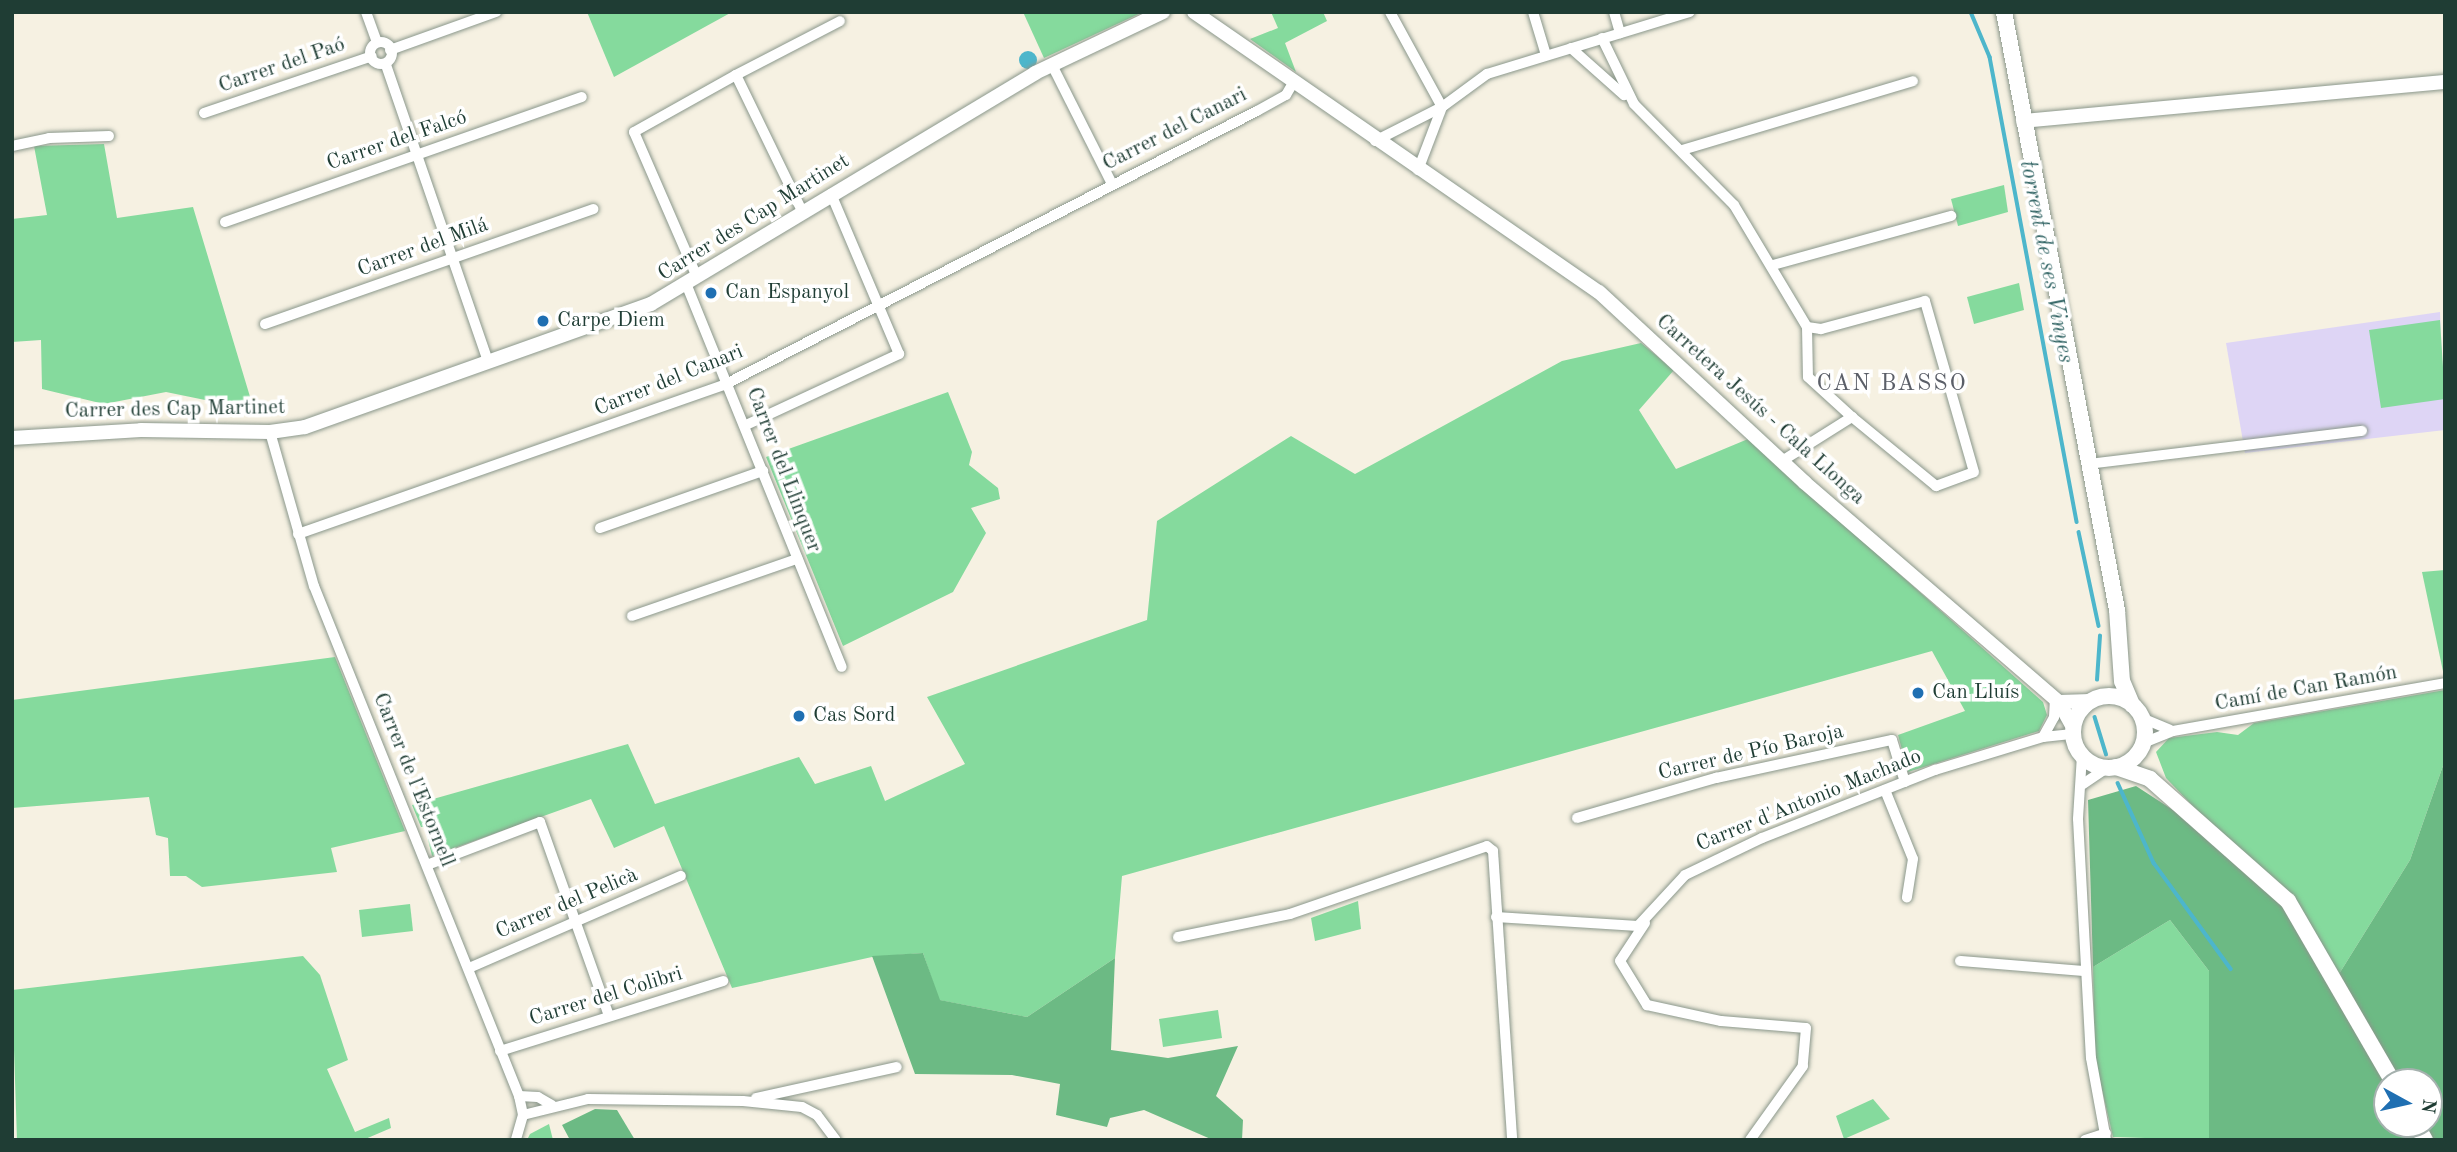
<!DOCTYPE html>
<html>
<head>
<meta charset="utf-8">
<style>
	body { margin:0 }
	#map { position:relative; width:2457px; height:1152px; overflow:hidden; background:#f6f1e2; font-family:"Old Standard TT",serif }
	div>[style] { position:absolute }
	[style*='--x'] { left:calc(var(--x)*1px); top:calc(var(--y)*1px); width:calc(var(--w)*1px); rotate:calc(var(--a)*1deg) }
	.built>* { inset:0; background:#ded5f5 }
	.green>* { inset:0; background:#85da9d }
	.forest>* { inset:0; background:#6cba84 }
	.water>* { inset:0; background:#4db6cb }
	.round { border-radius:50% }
	.stream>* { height:3.5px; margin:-1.75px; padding:0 1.75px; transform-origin:1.75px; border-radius:1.75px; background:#4db6cb }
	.roads { filter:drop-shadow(0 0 2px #8a978b) drop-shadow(0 0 2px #8a978b) }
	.minor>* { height:10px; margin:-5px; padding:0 5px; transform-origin:5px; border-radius:5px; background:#fff }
	.minor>.ring { margin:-5px; padding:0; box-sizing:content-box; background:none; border:10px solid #fff; border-radius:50% }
	.tertiary>* { height:14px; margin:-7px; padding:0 7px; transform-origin:7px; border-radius:7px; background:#fff }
	.secondary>* { height:16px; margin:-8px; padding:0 8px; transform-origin:8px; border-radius:8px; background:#fff }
	.secondary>.ring { margin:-8px; padding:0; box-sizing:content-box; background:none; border:16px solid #fff; border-radius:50% }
	.dots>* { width:19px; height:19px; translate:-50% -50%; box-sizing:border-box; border:4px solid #fff; border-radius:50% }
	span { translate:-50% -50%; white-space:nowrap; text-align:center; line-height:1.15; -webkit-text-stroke:7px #fff; paint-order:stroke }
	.street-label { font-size:21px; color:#1f3d34 }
	.poi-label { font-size:21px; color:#1f3d34 }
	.left { translate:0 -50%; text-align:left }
	.water-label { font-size:23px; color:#2d6161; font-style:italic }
	.neighbourhood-label { font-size:23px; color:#5b5f68; letter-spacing:2px }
	.frame { position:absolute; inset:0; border:14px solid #1f3d34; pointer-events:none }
	.north { position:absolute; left:2373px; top:1068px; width:70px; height:70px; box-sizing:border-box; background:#fff; border:2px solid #a5b1ae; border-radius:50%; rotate:98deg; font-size:19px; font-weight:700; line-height:28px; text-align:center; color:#1f3d34 }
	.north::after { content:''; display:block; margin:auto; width:24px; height:32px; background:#1f6fb2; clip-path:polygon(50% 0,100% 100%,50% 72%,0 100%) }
</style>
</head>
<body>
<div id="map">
	<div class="built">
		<div style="clip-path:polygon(2440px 312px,2445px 430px,2245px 453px,2226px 343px)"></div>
	</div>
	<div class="green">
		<div style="clip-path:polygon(587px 12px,732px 12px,614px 77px)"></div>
		<div style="clip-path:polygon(1023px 12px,1143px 12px,1044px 58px)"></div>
		<div style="clip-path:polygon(1271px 12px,1323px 12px,1327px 21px,1285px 43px,1296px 72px,1250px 39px,1278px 28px)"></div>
		<div style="clip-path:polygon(104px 144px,117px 218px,193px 207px,254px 410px,166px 392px,104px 404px,42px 389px,41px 340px,12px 342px,12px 219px,47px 215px,34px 146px)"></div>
		<div style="clip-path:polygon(2004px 185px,2008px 212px,1958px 226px,1951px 199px)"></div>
		<div style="clip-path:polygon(2019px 283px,2024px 310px,1974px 324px,1967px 297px)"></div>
		<div style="clip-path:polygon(2440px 320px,2445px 399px,2381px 408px,2369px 330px)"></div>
		<div style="clip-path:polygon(1641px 343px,1674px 370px,1639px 410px,1676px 469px,1748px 439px,2043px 702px,2047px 715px,2039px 731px,1908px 772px,1898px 735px,1965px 711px,1932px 651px,1122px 876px,1115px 958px,1027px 1017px,939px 1000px,923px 953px,872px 957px,732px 988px,664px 826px,614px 848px,591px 799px,432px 856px,425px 827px,421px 827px,412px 805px,628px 744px,655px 804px,799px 757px,815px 784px,871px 766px,885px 801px,965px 764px,927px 697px,1147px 620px,1157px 521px,1291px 436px,1355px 474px,1562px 361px)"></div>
		<div style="clip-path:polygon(948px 392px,972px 452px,969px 465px,998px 488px,1000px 499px,971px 508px,986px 533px,953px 592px,843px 646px,766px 457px)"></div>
		<div style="clip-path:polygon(2445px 570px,2445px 676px,2444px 676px,2422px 572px)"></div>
		<div style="clip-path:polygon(335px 657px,405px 831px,331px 848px,337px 872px,202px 887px,186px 876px,170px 876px,168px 838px,156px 835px,149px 797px,12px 808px,12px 700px)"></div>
		<div style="clip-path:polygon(2445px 690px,2445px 760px,2410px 860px,2339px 974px,2293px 897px,2209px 823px,2166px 778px,2156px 752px,2169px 738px,2217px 732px,2238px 735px,2254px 723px)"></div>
		<div style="clip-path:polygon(1358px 901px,1361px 929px,1315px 941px,1311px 918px)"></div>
		<div style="clip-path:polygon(410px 904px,413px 931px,362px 937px,359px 910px)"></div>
		<div style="clip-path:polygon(2170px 920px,2209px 971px,2209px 1140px,2113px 1137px,2095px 1059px,2093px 967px)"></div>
		<div style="clip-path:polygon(303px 956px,320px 975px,348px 1060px,327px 1069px,355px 1132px,389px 1118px,391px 1128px,363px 1140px,17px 1140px,12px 990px)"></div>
		<div style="clip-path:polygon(1218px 1010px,1222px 1038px,1163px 1047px,1159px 1019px)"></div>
		<div style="clip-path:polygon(1873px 1099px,1890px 1119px,1844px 1139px,1836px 1116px)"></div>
		<div style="clip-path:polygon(549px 1124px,553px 1140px,527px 1140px,530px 1134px)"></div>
	</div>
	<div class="forest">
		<div style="clip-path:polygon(2445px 760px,2445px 1140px,2433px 1140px,2424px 1124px,2429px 1124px,2429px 1082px,2401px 1082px,2339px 974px,2410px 860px)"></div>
		<div style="clip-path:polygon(2136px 786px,2179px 814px,2281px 902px,2387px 1083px,2387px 1124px,2410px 1124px,2417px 1140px,2209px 1140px,2209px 971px,2170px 920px,2093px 967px,2088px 800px)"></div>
		<div style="clip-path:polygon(923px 953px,940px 1000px,1027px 1017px,1115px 958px,1111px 1050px,1168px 1058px,1238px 1046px,1216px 1096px,1243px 1120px,1242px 1140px,1213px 1140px,1144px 1110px,1110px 1118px,1107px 1127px,1056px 1115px,1060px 1084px,1012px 1075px,915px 1074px,872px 956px)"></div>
		<div style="clip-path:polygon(595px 1109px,617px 1110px,635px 1140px,570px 1140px,562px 1125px)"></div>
	</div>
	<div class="water">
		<div class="round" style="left:1019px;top:51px;width:18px;height:18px"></div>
	</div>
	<div class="stream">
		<div style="--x:1971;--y:12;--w:49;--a:67.1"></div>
		<div style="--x:1990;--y:57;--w:473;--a:79.4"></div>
		<div style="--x:2079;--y:532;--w:96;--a:78"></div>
		<div style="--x:2097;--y:680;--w:44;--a:-86.1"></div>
		<div style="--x:2095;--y:717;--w:39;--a:73"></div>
		<div style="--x:2118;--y:783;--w:88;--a:65.8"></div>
		<div style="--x:2154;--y:863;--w:131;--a:54"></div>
	</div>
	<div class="roads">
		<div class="minor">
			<div style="--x:366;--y:12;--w:30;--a:70"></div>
			<div style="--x:1390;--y:12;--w:108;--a:61.3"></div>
			<div style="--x:1533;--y:12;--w:45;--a:73.2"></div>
			<div style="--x:1614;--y:12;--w:22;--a:74"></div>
			<div style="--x:1602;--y:38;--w:73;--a:64.1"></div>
			<div style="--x:1634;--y:104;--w:142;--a:45.3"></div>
			<div style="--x:1734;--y:205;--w:142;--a:59.1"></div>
			<div class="ring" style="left:370px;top:42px;width:12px;height:12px"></div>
			<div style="--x:1571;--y:48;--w:71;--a:41.6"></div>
			<div style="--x:390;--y:50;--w:113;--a:-19.7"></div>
			<div style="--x:386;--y:65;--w:314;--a:71"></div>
			<div style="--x:1052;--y:65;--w:133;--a:63.2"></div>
			<div style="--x:736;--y:75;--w:117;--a:-27.4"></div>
			<div style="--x:204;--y:113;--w:177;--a:-18.7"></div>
			<div style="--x:1375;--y:141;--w:75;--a:-26.9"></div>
			<div style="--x:1442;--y:107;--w:56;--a:-36.3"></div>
			<div style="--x:1487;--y:74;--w:212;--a:-17"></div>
			<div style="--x:12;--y:146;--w:38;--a:-12"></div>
			<div style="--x:49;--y:138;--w:60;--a:-1.9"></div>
			<div style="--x:1682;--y:150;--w:241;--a:-16.6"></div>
			<div style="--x:1418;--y:170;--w:67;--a:-69.1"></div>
			<div style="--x:225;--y:222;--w:378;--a:-19.3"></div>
			<div style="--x:1773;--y:265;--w:185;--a:-15.4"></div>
			<div style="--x:697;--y:277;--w:158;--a:-113.5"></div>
			<div style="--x:634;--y:132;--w:117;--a:-29.2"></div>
			<div style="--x:736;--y:75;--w:151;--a:64.1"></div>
			<div style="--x:687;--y:286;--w:411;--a:67.9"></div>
			<div style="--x:265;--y:324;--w:348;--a:-19.3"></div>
			<div style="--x:746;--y:425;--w:169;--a:-24.9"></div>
			<div style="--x:899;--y:354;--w:174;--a:-113"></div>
			<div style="--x:270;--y:432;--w:160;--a:74.1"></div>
			<div style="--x:314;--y:586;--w:550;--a:68.1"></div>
			<div style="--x:519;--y:1096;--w:19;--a:78"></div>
			<div style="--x:523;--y:1115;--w:26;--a:106"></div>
			<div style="--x:1782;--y:461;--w:83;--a:-32.2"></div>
			<div style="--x:1852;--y:417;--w:109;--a:39.4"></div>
			<div style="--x:1936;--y:486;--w:40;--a:-20.2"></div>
			<div style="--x:1974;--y:472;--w:178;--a:-106"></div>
			<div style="--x:1925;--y:301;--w:108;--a:164.9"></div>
			<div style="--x:1821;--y:329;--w:14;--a:-172"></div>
			<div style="--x:1807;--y:327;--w:50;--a:88.9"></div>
			<div style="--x:1808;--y:377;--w:59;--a:42.3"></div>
			<div style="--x:2088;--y:464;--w:276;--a:-6.9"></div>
			<div style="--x:600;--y:528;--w:173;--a:-19.3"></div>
			<div style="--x:298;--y:534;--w:451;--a:-19.3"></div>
			<div style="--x:724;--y:385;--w:599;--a:-27.21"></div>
			<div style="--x:1257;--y:111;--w:33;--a:-29"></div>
			<div style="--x:1286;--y:95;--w:14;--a:-60"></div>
			<div style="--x:632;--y:616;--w:175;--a:-19.1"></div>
			<div style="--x:2142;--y:718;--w:30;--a:23"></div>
			<div style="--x:2043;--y:737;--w:23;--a:-61"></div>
			<div style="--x:2054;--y:717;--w:18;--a:-87"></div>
			<div style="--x:2143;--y:743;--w:32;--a:-22"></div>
			<div style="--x:2173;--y:731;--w:276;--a:-10"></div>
			<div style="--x:2082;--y:755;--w:64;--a:93.6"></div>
			<div style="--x:2078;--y:819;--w:239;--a:86.9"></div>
			<div style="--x:2091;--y:1058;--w:83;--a:79.6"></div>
			<div style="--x:2083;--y:784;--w:29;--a:-34"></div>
			<div style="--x:1885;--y:790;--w:74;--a:67.9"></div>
			<div style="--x:1913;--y:859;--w:39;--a:99"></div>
			<div style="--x:1577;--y:818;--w:145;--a:-16.1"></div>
			<div style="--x:1716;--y:778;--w:180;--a:-12.2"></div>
			<div style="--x:1892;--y:740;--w:44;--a:72.8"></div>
			<div style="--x:427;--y:865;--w:121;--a:-20.8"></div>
			<div style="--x:540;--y:822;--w:206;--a:70.4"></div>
			<div style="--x:1496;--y:917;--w:142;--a:3.6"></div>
			<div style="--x:1638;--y:926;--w:69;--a:-47.3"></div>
			<div style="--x:1685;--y:875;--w:85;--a:-25.7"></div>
			<div style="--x:1762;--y:838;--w:186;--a:-21.5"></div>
			<div style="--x:1935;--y:770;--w:113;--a:-17"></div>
			<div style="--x:2043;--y:737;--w:30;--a:-6"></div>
			<div style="--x:1645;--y:923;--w:45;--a:123.3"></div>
			<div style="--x:1620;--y:961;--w:52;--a:58.5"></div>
			<div style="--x:1647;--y:1005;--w:76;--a:12.2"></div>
			<div style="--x:1721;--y:1021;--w:85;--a:4.7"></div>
			<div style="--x:1806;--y:1028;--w:38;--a:95"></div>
			<div style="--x:1803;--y:1066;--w:91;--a:125.6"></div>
			<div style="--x:1178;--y:937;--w:114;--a:-11.6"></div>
			<div style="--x:1290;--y:914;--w:208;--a:-19"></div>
			<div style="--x:1487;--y:846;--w:8;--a:40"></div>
			<div style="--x:1493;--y:851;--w:290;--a:86.2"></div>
			<div style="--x:1960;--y:961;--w:125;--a:4.6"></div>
			<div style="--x:469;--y:968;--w:231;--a:-23.5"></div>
			<div style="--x:500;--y:1051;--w:234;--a:-17.4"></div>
			<div style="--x:519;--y:1096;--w:19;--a:3"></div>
			<div style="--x:538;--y:1097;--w:16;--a:30"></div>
			<div style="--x:756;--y:1098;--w:144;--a:-12.4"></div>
			<div style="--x:523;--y:1115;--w:67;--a:-13.8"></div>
			<div style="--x:588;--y:1099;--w:155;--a:0.7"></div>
			<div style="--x:743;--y:1101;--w:59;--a:5.8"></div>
			<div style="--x:802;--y:1107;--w:17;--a:28"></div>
			<div style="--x:817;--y:1115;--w:31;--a:53"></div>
			<div style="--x:2085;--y:1140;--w:22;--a:-18"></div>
		</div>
		<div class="tertiary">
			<div style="--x:1194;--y:12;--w:492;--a:34.7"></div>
			<div style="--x:1599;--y:292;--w:280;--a:42.8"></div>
			<div style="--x:1804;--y:482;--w:337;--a:40.8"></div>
			<div style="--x:2059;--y:702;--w:29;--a:61"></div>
			<div style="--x:2023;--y:121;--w:424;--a:-5.3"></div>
			<div style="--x:12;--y:438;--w:129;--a:-3.5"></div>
			<div style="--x:141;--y:430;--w:129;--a:0.9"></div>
			<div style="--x:270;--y:432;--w:35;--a:-8"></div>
			<div style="--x:305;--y:427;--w:367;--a:-19.6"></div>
			<div style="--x:651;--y:304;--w:448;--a:-31"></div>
			<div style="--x:1035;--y:73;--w:142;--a:-25.5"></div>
			<div style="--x:2059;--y:702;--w:32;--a:-2"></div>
		</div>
		<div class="secondary">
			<div style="--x:2004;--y:12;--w:609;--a:79.3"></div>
			<div style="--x:2117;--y:610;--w:71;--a:86"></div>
			<div style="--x:2122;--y:681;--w:26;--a:67"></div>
			<div class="ring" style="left:2073px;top:696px;width:56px;height:56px"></div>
			<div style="--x:2116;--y:767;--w:36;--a:19"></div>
			<div style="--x:2150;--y:779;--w:184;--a:41.5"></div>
			<div style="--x:2288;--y:901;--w:209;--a:59.9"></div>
			<div style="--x:2416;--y:1124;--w:18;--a:61"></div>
		</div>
	</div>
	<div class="dots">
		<div style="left:711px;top:293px;background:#1f6fb2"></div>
		<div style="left:543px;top:321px;background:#1f6fb2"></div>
		<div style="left:1918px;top:693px;background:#1f6fb2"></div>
		<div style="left:799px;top:716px;background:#1f6fb2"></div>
	</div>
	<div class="street-label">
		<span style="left:282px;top:66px;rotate:-19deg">Carrer del Paó</span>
		<span style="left:1175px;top:130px;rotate:-27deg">Carrer del Canari</span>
		<span style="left:397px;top:141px;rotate:-19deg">Carrer del Falcó</span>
		<span style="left:754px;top:218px;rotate:-32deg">Carrer des Cap Martinet</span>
		<span style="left:423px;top:248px;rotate:-20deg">Carrer del Milá</span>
		<span style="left:669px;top:381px;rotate:-22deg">Carrer del Canari</span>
		<span style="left:175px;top:410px;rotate:-1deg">Carrer des Cap Martinet</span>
		<span style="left:1760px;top:410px;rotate:42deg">Carretera Jesús - Cala Llonga</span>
		<span style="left:783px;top:470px;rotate:69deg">Carrer del Llinquer</span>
		<span style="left:2306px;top:689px;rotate:-10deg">Camí de Can Ramón</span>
		<span style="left:1751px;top:753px;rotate:-13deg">Carrer de Pío Baroja</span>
		<span style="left:413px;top:780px;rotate:68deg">Carrer de l'Estornell</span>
		<span style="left:1809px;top:801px;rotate:-22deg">Carrer d'Antonio Machado</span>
		<span style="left:567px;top:904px;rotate:-23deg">Carrer del Pelicà</span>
		<span style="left:606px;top:997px;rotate:-17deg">Carrer del Colibri</span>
	</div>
	<div class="poi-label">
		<span class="left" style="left:725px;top:293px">Can Espanyol</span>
		<span class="left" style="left:557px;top:321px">Carpe Diem</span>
		<span class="left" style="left:1932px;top:693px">Can Lluís</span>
		<span class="left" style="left:813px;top:716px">Cas Sord</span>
	</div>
	<div class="water-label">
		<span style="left:2046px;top:262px;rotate:79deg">torrent de ses Vinyes</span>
	</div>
	<div class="neighbourhood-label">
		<span style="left:1892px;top:384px">CAN BASSO</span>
	</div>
	<div class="frame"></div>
	<div class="north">N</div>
</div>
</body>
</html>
